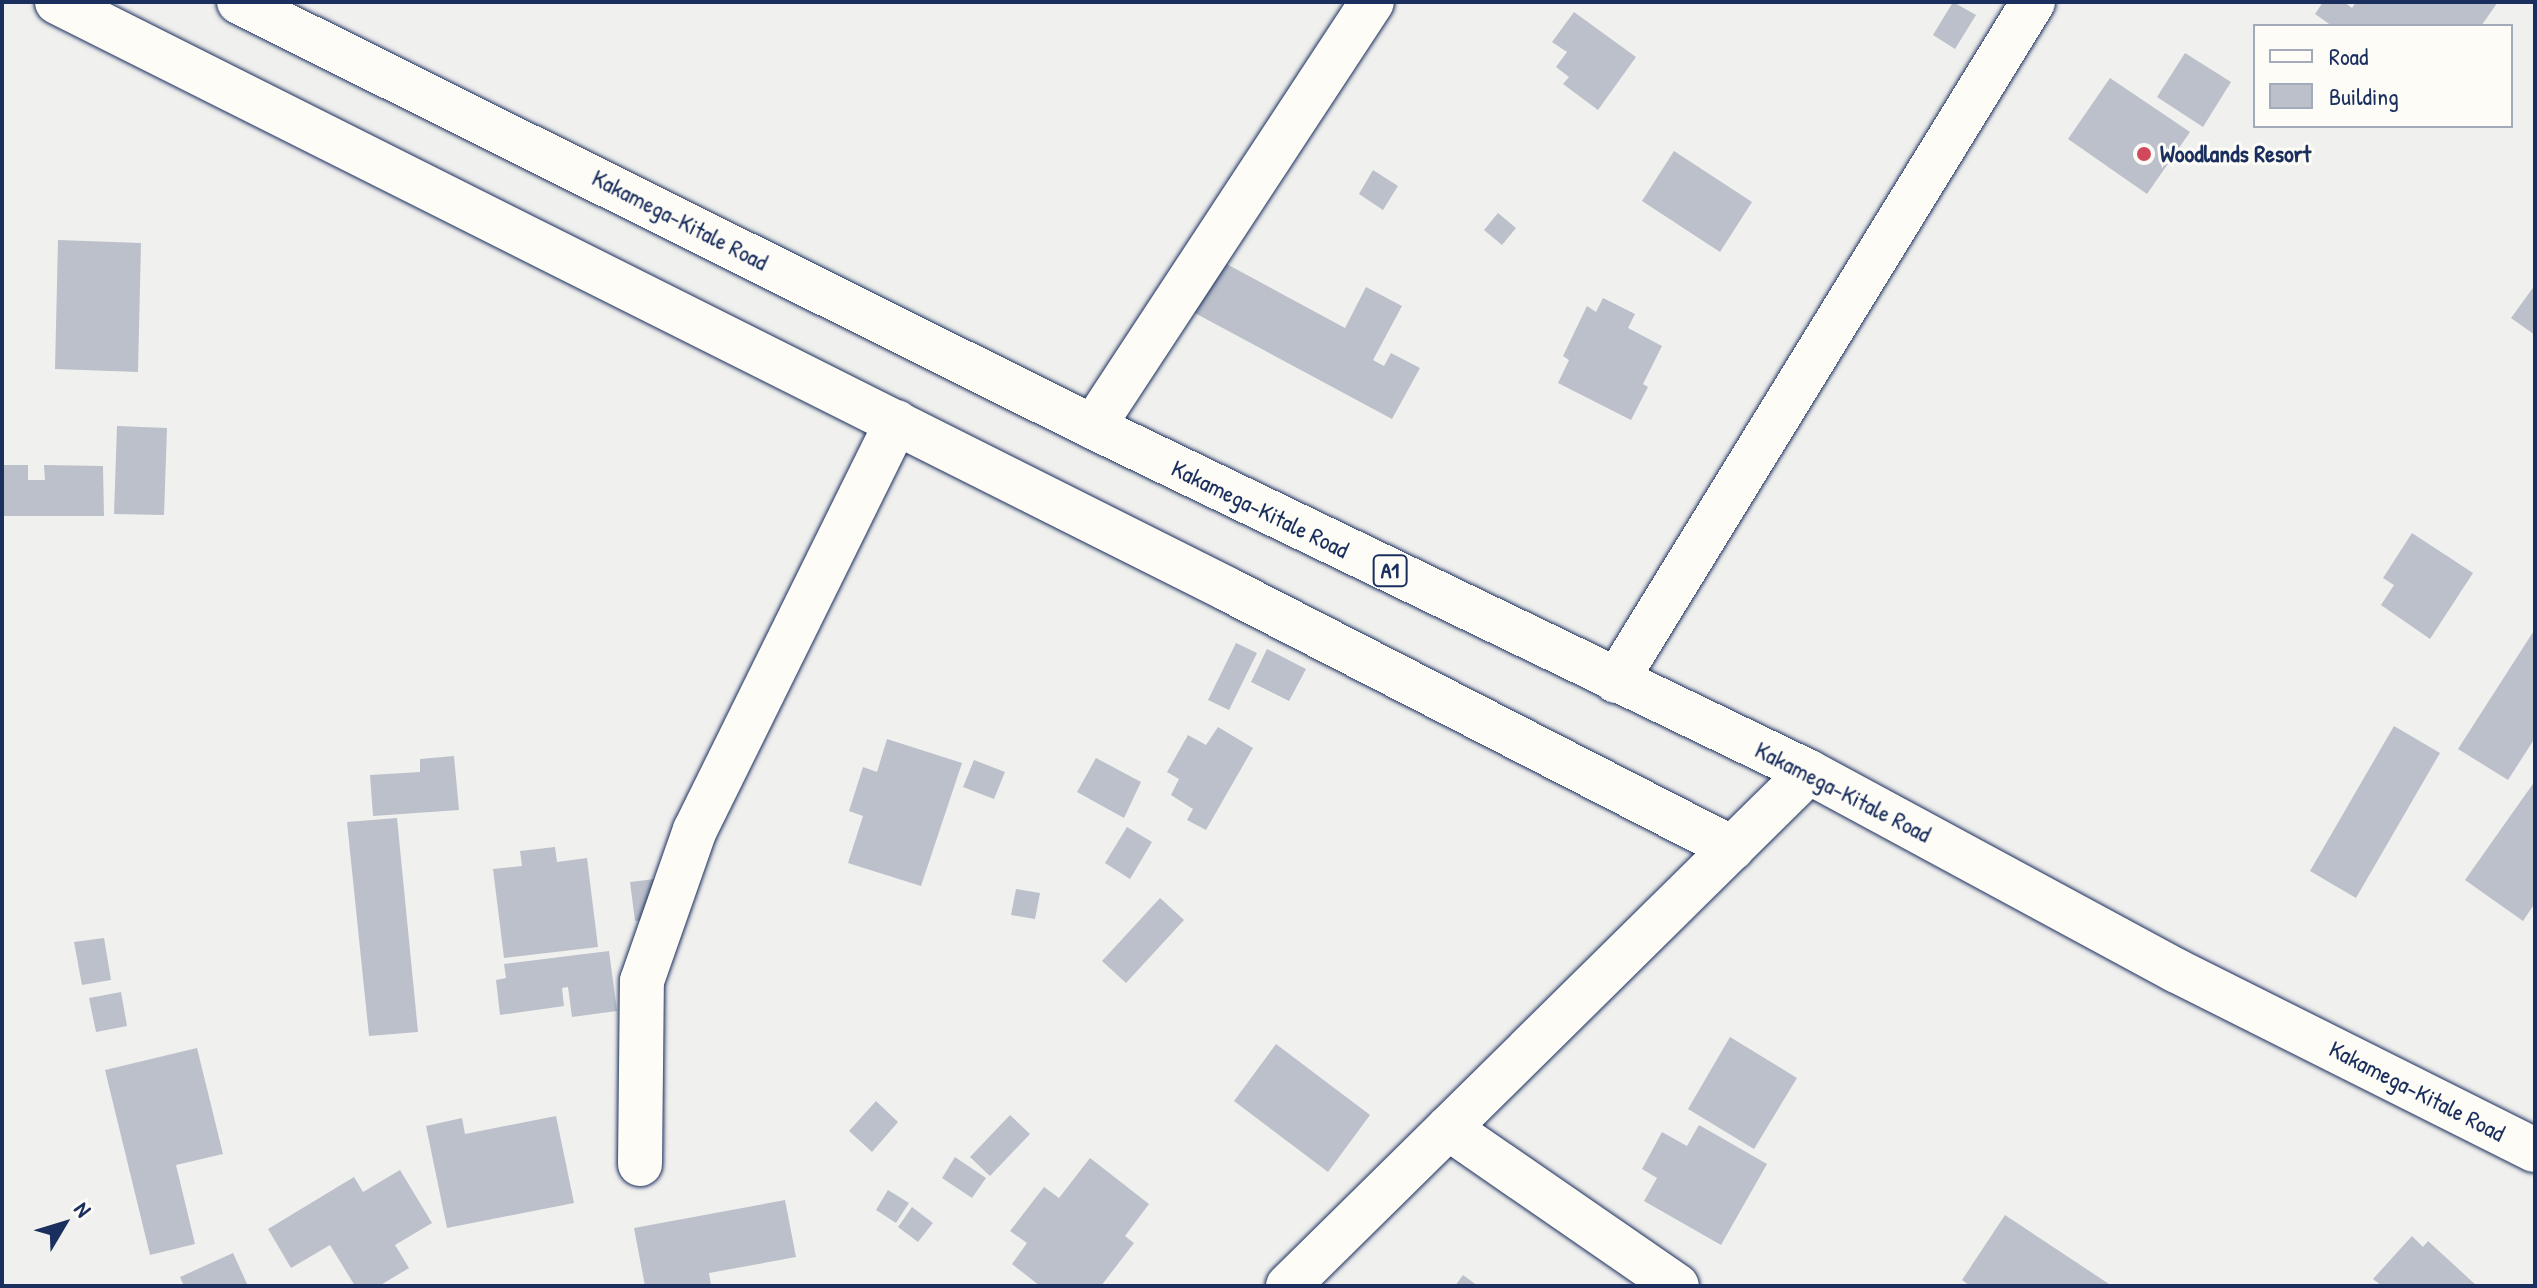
<!DOCTYPE html>
<html>
<head>
<meta charset="utf-8">
<style>
	body { margin:0 }
	#map { position:relative; width:2537px; height:1288px; overflow:hidden; background:#f0f0ee; font-family:"Patrick Hand",sans-serif }
	div>[style] { position:absolute }
	[style*='--x'] { left:calc(var(--x)*1px); top:calc(var(--y)*1px); width:calc(var(--w)*1px); rotate:calc(var(--a)*1deg) }
	.building>* { inset:0; background:#bbc0ca }
	.roads { filter:drop-shadow(0 0 2px #1b2f5e) drop-shadow(0 0 2px #1b2f5e) }
	.minor>* { height:44px; margin:-22px; padding:0 22px; transform-origin:22px; border-radius:22px; background:#fdfcf7 }
	.highway>* { height:44px; margin:-22px; padding:0 22px; transform-origin:22px; border-radius:22px; background:#fdfcf7 }
	.dots>* { width:22px; height:22px; translate:-50% -50%; box-sizing:border-box; border:4px solid #fdfcf7; border-radius:50% }
	span { translate:-50% -50%; white-space:nowrap; text-align:center; line-height:1.15; -webkit-text-stroke:6px #fdfcf7; paint-order:stroke }
	.shield-label span { padding:2px 6px; background:#fdfcf7; border:2px solid; border-radius:6px; -webkit-text-stroke-width:0 }
	.shield-label { font-size:22px; color:#1b2f5e; font-weight:700 }
	.poi-label { font-size:24px; color:#1b2f5e; font-weight:700 }
	.left { translate:0 -50%; text-align:left }
	.street-label { font-size:24px; color:#1b2f5e }
	.frame { position:absolute; inset:0; border:4px solid #1b2f5e; pointer-events:none }
	.legend { position:absolute; left:2253px; top:24px; width:260px; height:104px; box-sizing:border-box; background:#fdfcf7; border:2px solid #a3aaba; margin:0; padding:10px 14px; list-style:none; font-size:24px; color:#1b2f5e }
	.legend li { display:flex; align-items:center; gap:16px; height:40px }
	.legend b { width:40px; border:2px solid #a3aaba }
	.north { position:absolute; left:24px; top:1184px; width:80px; height:80px; -webkit-text-stroke:6px #fdfcf7; paint-order:stroke; rotate:52deg; font-size:22px; font-weight:700; line-height:32px; text-align:center; color:#1b2f5e }
	.north::after { content:''; display:block; margin:auto; width:28px; height:36px; background:#1b2f5e; clip-path:polygon(50% 0,100% 100%,50% 72%,0 100%) }
</style>
</head>
<body>
<div id="map">
	<div class="building">
		<div style="clip-path:polygon(1953px 2px,1976px 15px,1955px 49px,1933px 35px)"></div>
		<div style="clip-path:polygon(2323px 2px,2344px 2px,2352px 8px,2356px 2px,2498px 2px,2481px 26px,2332px 26px,2315px 14px)"></div>
		<div style="clip-path:polygon(1574px 12px,1636px 57px,1598px 110px,1563px 84px,1569px 77px,1556px 67px,1567px 52px,1552px 42px)"></div>
		<div style="clip-path:polygon(2185px 53px,2231px 82px,2203px 127px,2157px 97px)"></div>
		<div style="clip-path:polygon(2110px 78px,2190px 132px,2147px 194px,2068px 139px)"></div>
		<div style="clip-path:polygon(1674px 151px,1752px 202px,1720px 252px,1642px 201px)"></div>
		<div style="clip-path:polygon(1373px 170px,1398px 186px,1383px 210px,1359px 194px)"></div>
		<div style="clip-path:polygon(1498px 213px,1516px 228px,1502px 245px,1484px 230px)"></div>
		<div style="clip-path:polygon(58px 240px,141px 243px,138px 372px,55px 369px)"></div>
		<div style="clip-path:polygon(1221px 261px,1345px 328px,1366px 287px,1402px 306px,1373px 360px,1384px 366px,1391px 353px,1420px 368px,1392px 419px,1193px 312px)"></div>
		<div style="clip-path:polygon(2535px 285px,2535px 335px,2511px 318px)"></div>
		<div style="clip-path:polygon(1603px 298px,1635px 314px,1628px 328px,1662px 346px,1643px 384px,1648px 387px,1631px 420px,1558px 383px,1569px 360px,1563px 356px,1587px 306px,1596px 312px)"></div>
		<div style="clip-path:polygon(117px 426px,167px 428px,164px 515px,114px 514px)"></div>
		<div style="clip-path:polygon(2px 465px,28px 465px,28px 480px,45px 480px,44px 465px,103px 466px,104px 516px,2px 516px)"></div>
		<div style="clip-path:polygon(2412px 533px,2473px 573px,2430px 639px,2381px 605px,2394px 585px,2383px 578px)"></div>
		<div style="clip-path:polygon(2535px 629px,2535px 738px,2508px 780px,2458px 749px)"></div>
		<div style="clip-path:polygon(1236px 643px,1257px 653px,1229px 710px,1208px 700px)"></div>
		<div style="clip-path:polygon(1267px 649px,1306px 669px,1289px 701px,1251px 682px)"></div>
		<div style="clip-path:polygon(2394px 726px,2440px 753px,2356px 898px,2310px 871px)"></div>
		<div style="clip-path:polygon(1218px 727px,1253px 748px,1206px 830px,1187px 820px,1193px 809px,1171px 795px,1179px 779px,1167px 772px,1188px 735px,1206px 745px)"></div>
		<div style="clip-path:polygon(887px 739px,962px 763px,921px 886px,848px 863px,863px 816px,849px 811px,863px 767px,877px 772px)"></div>
		<div style="clip-path:polygon(454px 756px,459px 810px,373px 816px,370px 775px,420px 772px,420px 759px)"></div>
		<div style="clip-path:polygon(1096px 758px,1141px 782px,1124px 818px,1077px 792px)"></div>
		<div style="clip-path:polygon(974px 760px,1005px 772px,994px 799px,963px 787px)"></div>
		<div style="clip-path:polygon(2535px 781px,2535px 903px,2523px 921px,2465px 880px)"></div>
		<div style="clip-path:polygon(397px 818px,418px 1032px,369px 1036px,347px 822px)"></div>
		<div style="clip-path:polygon(1127px 827px,1152px 842px,1130px 879px,1105px 863px)"></div>
		<div style="clip-path:polygon(555px 847px,557px 862px,587px 858px,598px 947px,504px 958px,493px 869px,522px 866px,520px 851px)"></div>
		<div style="clip-path:polygon(655px 879px,660px 918px,635px 921px,630px 882px)"></div>
		<div style="clip-path:polygon(1016px 889px,1040px 893px,1035px 919px,1011px 915px)"></div>
		<div style="clip-path:polygon(1160px 898px,1184px 920px,1126px 983px,1102px 961px)"></div>
		<div style="clip-path:polygon(104px 938px,111px 980px,82px 985px,74px 942px)"></div>
		<div style="clip-path:polygon(609px 951px,617px 1011px,572px 1017px,568px 987px,562px 988px,564px 1006px,500px 1015px,496px 980px,506px 978px,504px 964px)"></div>
		<div style="clip-path:polygon(121px 992px,127px 1026px,96px 1032px,89px 998px)"></div>
		<div style="clip-path:polygon(1730px 1037px,1797px 1078px,1754px 1149px,1688px 1109px)"></div>
		<div style="clip-path:polygon(1276px 1044px,1370px 1115px,1328px 1172px,1234px 1101px)"></div>
		<div style="clip-path:polygon(197px 1048px,223px 1154px,176px 1165px,195px 1244px,150px 1255px,105px 1070px)"></div>
		<div style="clip-path:polygon(876px 1101px,898px 1122px,872px 1152px,849px 1131px)"></div>
		<div style="clip-path:polygon(1010px 1115px,1030px 1134px,990px 1176px,970px 1157px)"></div>
		<div style="clip-path:polygon(556px 1116px,574px 1203px,447px 1228px,426px 1126px,462px 1118px,465px 1134px)"></div>
		<div style="clip-path:polygon(1699px 1125px,1767px 1164px,1721px 1245px,1644px 1201px,1657px 1178px,1642px 1169px,1662px 1132px,1687px 1146px)"></div>
		<div style="clip-path:polygon(955px 1157px,986px 1178px,972px 1198px,942px 1178px)"></div>
		<div style="clip-path:polygon(1090px 1158px,1149px 1204px,1125px 1236px,1134px 1243px,1101px 1286px,1040px 1286px,1012px 1264px,1027px 1243px,1010px 1231px,1044px 1187px,1059px 1198px)"></div>
		<div style="clip-path:polygon(400px 1170px,432px 1223px,395px 1245px,409px 1268px,379px 1286px,355px 1286px,330px 1245px,291px 1268px,268px 1229px,354px 1177px,363px 1192px)"></div>
		<div style="clip-path:polygon(888px 1190px,909px 1203px,896px 1223px,876px 1210px)"></div>
		<div style="clip-path:polygon(785px 1200px,796px 1257px,709px 1273px,711px 1286px,645px 1286px,634px 1228px)"></div>
		<div style="clip-path:polygon(912px 1207px,933px 1223px,918px 1242px,898px 1227px)"></div>
		<div style="clip-path:polygon(2005px 1215px,2112px 1286px,1970px 1286px,1962px 1280px)"></div>
		<div style="clip-path:polygon(2412px 1236px,2423px 1247px,2428px 1241px,2477px 1286px,2382px 1286px,2373px 1279px)"></div>
		<div style="clip-path:polygon(233px 1253px,248px 1286px,184px 1286px,180px 1277px)"></div>
		<div style="clip-path:polygon(1463px 1275px,1478px 1286px,1455px 1286px)"></div>
	</div>
	<div class="roads">
		<div class="minor">
			<div style="--x:57;--y:2;--w:1309;--a:26.64"></div>
			<div style="--x:1227;--y:589;--w:568;--a:27.15"></div>
			<div style="--x:1093;--y:427;--w:508;--a:-56.72"></div>
			<div style="--x:1616;--y:681;--w:797;--a:-58.44"></div>
			<div style="--x:1448;--y:1128;--w:278;--a:34.6"></div>
			<div style="--x:640;--y:1164;--w:183;--a:-89.4"></div>
			<div style="--x:642;--y:981;--w:160;--a:-70.7"></div>
			<div style="--x:695;--y:830;--w:455;--a:-63.7"></div>
			<div style="--x:1288;--y:1286;--w:732;--a:-44.61"></div>
		</div>
		<div class="highway">
			<div style="--x:239;--y:2;--w:954;--a:26.46"></div>
			<div style="--x:1093;--y:427;--w:795;--a:25.73"></div>
			<div style="--x:1809;--y:772;--w:418;--a:28.4"></div>
			<div style="--x:2177;--y:971;--w:400;--a:26.6"></div>
		</div>
	</div>
	<div class="dots">
		<div style="left:2144px;top:154px;background:#d1495b"></div>
	</div>
	<div class="shield-label">
		<span style="left:1390px;top:571px">A1</span>
	</div>
	<div class="poi-label">
		<span class="left" style="left:2160px;top:154px">Woodlands Resort</span>
	</div>
	<div class="street-label">
		<span style="left:680px;top:220px;rotate:27deg">Kakamega-Kitale Road</span>
		<span style="left:1260px;top:509px;rotate:26deg">Kakamega-Kitale Road</span>
		<span style="left:1843px;top:792px;rotate:27deg">Kakamega-Kitale Road</span>
		<span style="left:2417px;top:1091px;rotate:27deg">Kakamega-Kitale Road</span>
	</div>
	<div class="frame"></div>
	<ul class="legend">
	<li><b style="height:10px;background:#fdfcf7"></b>Road</li>
	<li><b style="height:22px;background:#bbc0ca"></b>Building</li>
	</ul>
	<div class="north">N</div>
</div>
</body>
</html>
